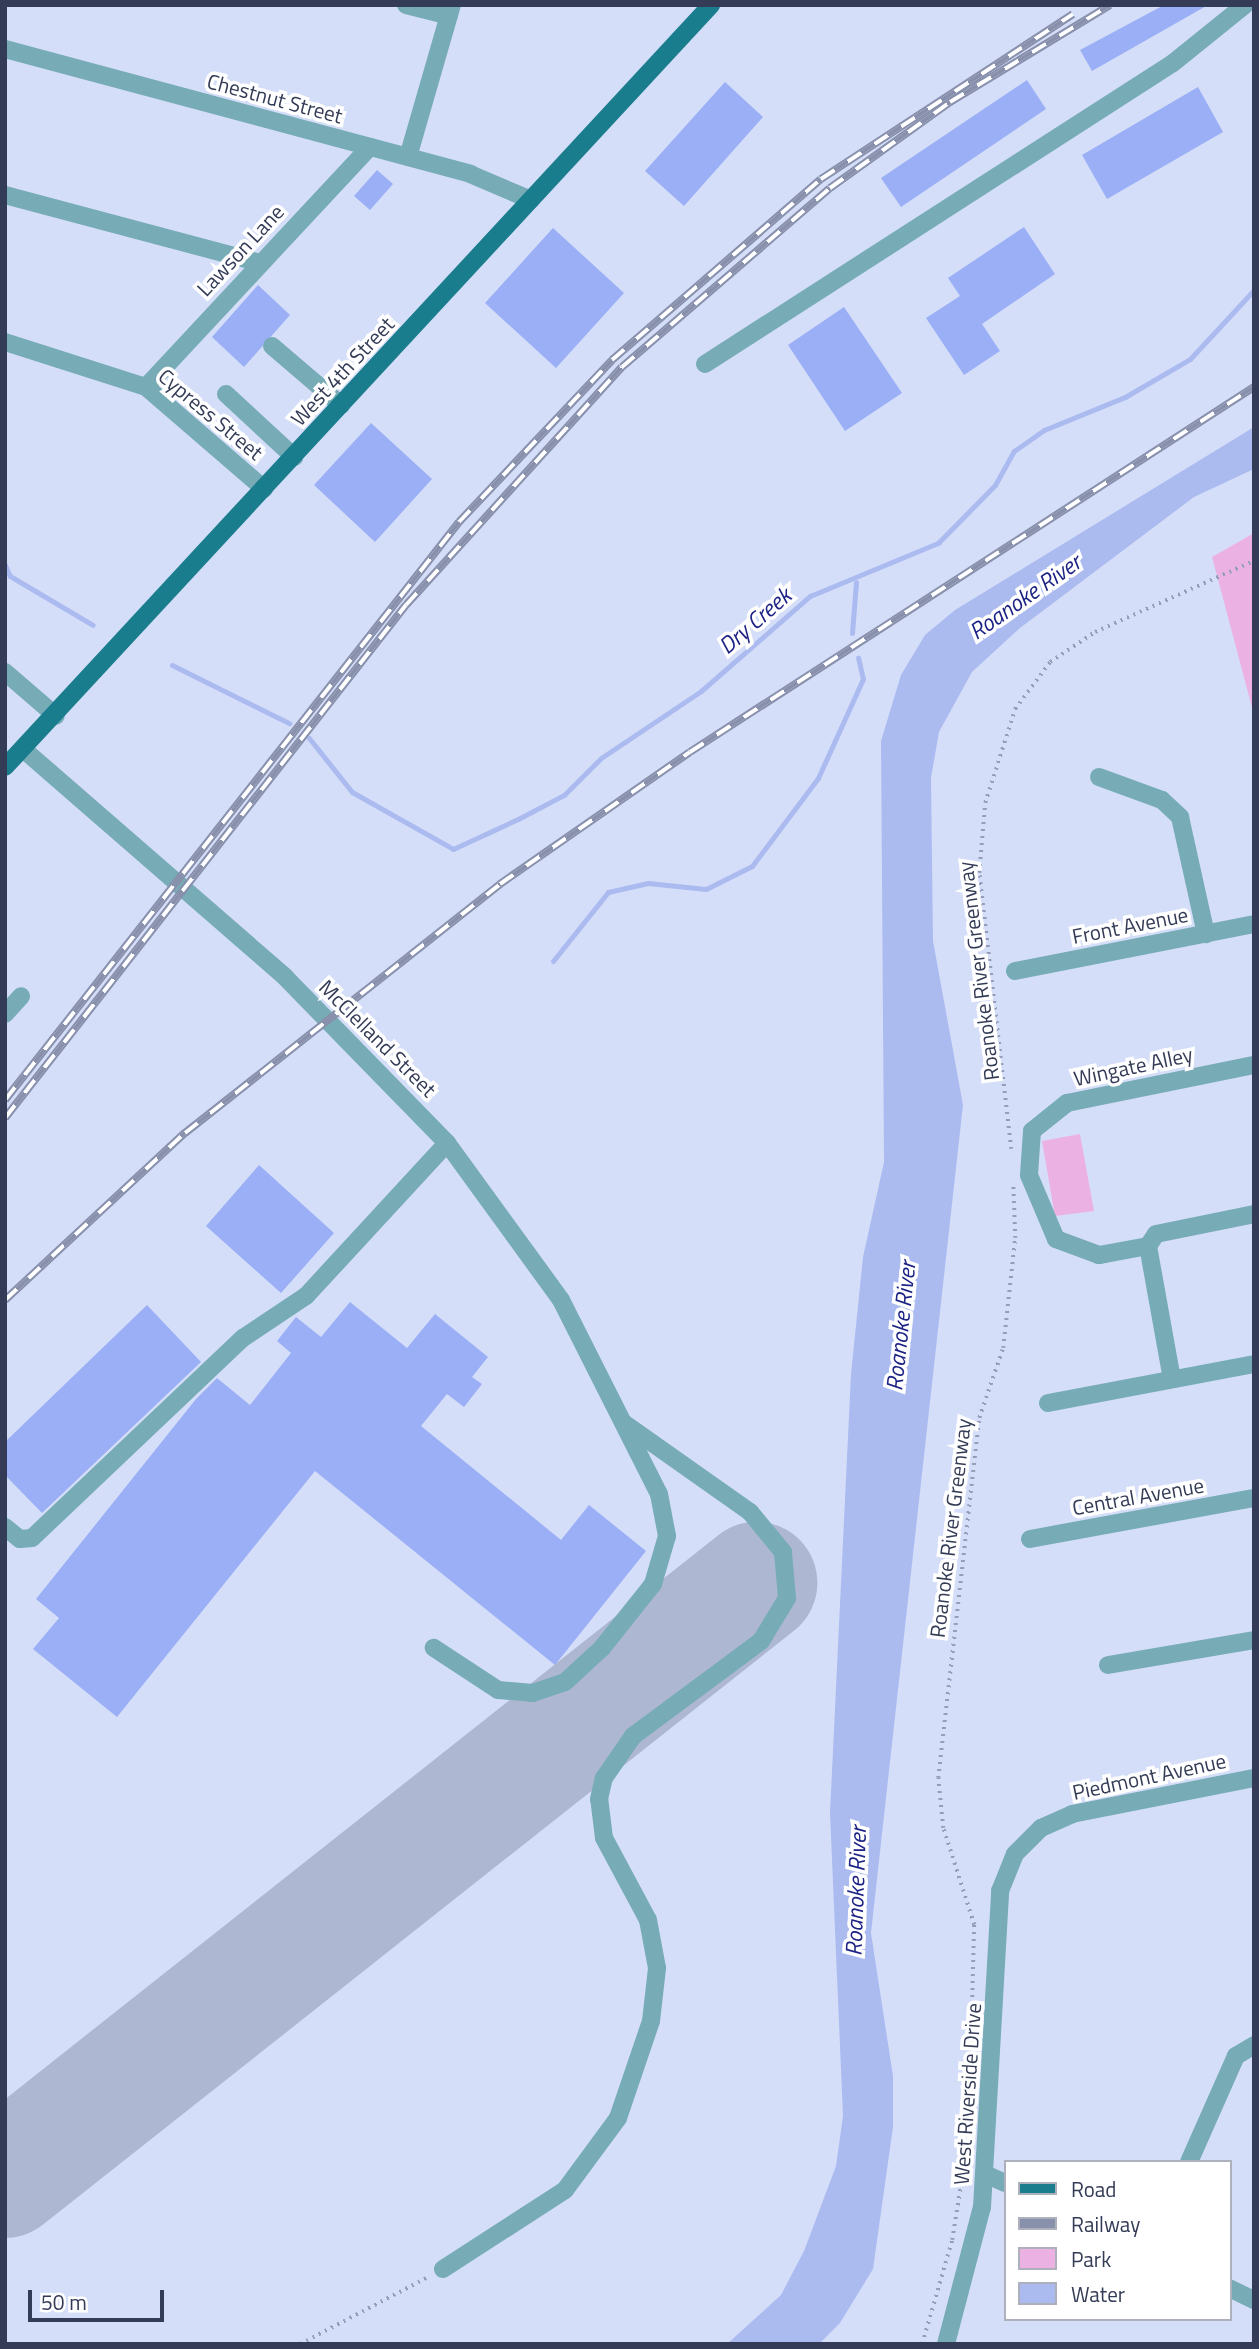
<!DOCTYPE html>
<html>
<head>
<meta charset="utf-8">
<style>
	body { margin:0 }
	#map { position:relative; width:1259px; height:2349px; overflow:hidden; background:#d5def9; font-family:"Titillium Web",sans-serif }
	div>[style] { position:absolute }
	[style*='--x'] { left:calc(var(--x)*1px); top:calc(var(--y)*1px); width:calc(var(--w)*1px); rotate:calc(var(--a)*1deg) }
	.green>* { inset:0; background:#ecb1e3 }
	.water>* { inset:0; background:#abbbf0 }
	.stream>* { height:5px; margin:-2.5px; padding:0 2.5px; transform-origin:2.5px; border-radius:2.5px; background:#abbbf0 }
	.runway>* { height:122px; margin:-61px; padding:0 61px; transform-origin:61px; border-radius:61px; background:#aeb7d2 }
	.building>* { inset:0; background:#9aaff5 }
	.path>* { height:3.5px; margin-top:-1.75px; transform-origin:0; background:repeating-linear-gradient(90deg,#959eb9 0 2px,transparent 0 7px) }
	.minor>* { height:18px; margin:-9px; padding:0 9px; transform-origin:9px; border-radius:9px; background:#77acb7 }
	.major>* { height:18px; margin:-9px; padding:0 9px; transform-origin:9px; border-radius:9px; background:#1a7d8d }
	.rail>* { height:8px; margin-top:-4px; transform-origin:0; background:repeating-linear-gradient(90deg,#fff 0 16px,#8890ab 0 32px); box-sizing:border-box; border-block:2px solid #8890ab }
	span { translate:-50% -50%; white-space:nowrap; text-align:center; line-height:1.15; -webkit-text-stroke:7px #fff; paint-order:stroke }
	.street-label { font-size:21px; color:#333b56 }
	.water-label { font-size:23px; color:#1d2385; font-style:italic }
	.frame { position:absolute; inset:0; border:7px solid #333b56; pointer-events:none }
	.legend { position:absolute; left:1004px; top:2160px; width:228px; height:161px; box-sizing:border-box; background:#fff; border:2px solid #adb1bb; margin:0; padding:9px 12px; list-style:none; font-size:21px; color:#333b56 }
	.legend li { display:flex; align-items:center; gap:14px; height:35px }
	.legend b { width:35px; border:2px solid #adb1bb }
	.scale { position:absolute; left:28px; top:2290px; width:136px; height:32px; box-sizing:border-box; border:4px solid #333b56; border-top:0; padding-left:9px; font-size:21px; line-height:24px; white-space:nowrap; color:#333b56; -webkit-text-stroke:5px #fff; paint-order:stroke }
</style>
</head>
<body>
<div id="map">
	<div class="green">
		<div style="clip-path:polygon(1254px 533px,1254px 715px,1212px 557px)"></div>
		<div style="clip-path:polygon(1080px 1134px,1094px 1211px,1055px 1216px,1042px 1141px)"></div>
	</div>
	<div class="water">
		<div style="clip-path:polygon(1254px 427px,1254px 469px,1194px 497px,1020px 628px,972px 672px,939px 732px,931px 778px,933px 941px,963px 1105px,871px 1933px,893px 2076px,893px 2127px,873px 2269px,840px 2323px,819px 2344px,727px 2344px,781px 2295px,804px 2251px,836px 2166px,843px 2116px,830px 1813px,851px 1374px,863px 1257px,884px 1162px,881px 741px,901px 675px,925px 635px,955px 610px)"></div>
	</div>
	<div class="stream">
		<div style="--x:5;--y:565;--w:12;--a:66"></div>
		<div style="--x:10;--y:576;--w:96;--a:30.6"></div>
		<div style="--x:852;--y:633;--w:51;--a:-85.5"></div>
		<div style="--x:172;--y:665;--w:131;--a:26.4"></div>
		<div style="--x:309;--y:738;--w:69;--a:51.5"></div>
		<div style="--x:352;--y:792;--w:116;--a:29.4"></div>
		<div style="--x:453;--y:849;--w:72;--a:-24.8"></div>
		<div style="--x:518;--y:819;--w:52;--a:-27.6"></div>
		<div style="--x:564;--y:795;--w:52;--a:-45"></div>
		<div style="--x:601;--y:758;--w:120;--a:-33.8"></div>
		<div style="--x:701;--y:691;--w:145;--a:-41.1"></div>
		<div style="--x:810;--y:596;--w:139;--a:-22.5"></div>
		<div style="--x:938;--y:543;--w:81;--a:-45.5"></div>
		<div style="--x:995;--y:485;--w:39;--a:-61"></div>
		<div style="--x:1014;--y:451;--w:37;--a:-35"></div>
		<div style="--x:1044;--y:430;--w:87;--a:-22.2"></div>
		<div style="--x:1125;--y:397;--w:75;--a:-30.3"></div>
		<div style="--x:1190;--y:359;--w:94;--a:-47.2"></div>
		<div style="--x:553;--y:961;--w:88;--a:-51.4"></div>
		<div style="--x:608;--y:892;--w:41;--a:-12.7"></div>
		<div style="--x:648;--y:883;--w:58;--a:5.9"></div>
		<div style="--x:706;--y:889;--w:51;--a:-26.6"></div>
		<div style="--x:752;--y:866;--w:110;--a:-53.1"></div>
		<div style="--x:818;--y:778;--w:109;--a:-65.6"></div>
		<div style="--x:863;--y:679;--w:22;--a:-103"></div>
	</div>
	<div class="runway">
		<div style="--x:5;--y:2177;--w:958;--a:-38.34"></div>
	</div>
	<div class="building">
		<div style="clip-path:polygon(1164px 5px,1208px 5px,1092px 71px,1080px 50px)"></div>
		<div style="clip-path:polygon(1027px 80px,1046px 109px,901px 207px,881px 178px)"></div>
		<div style="clip-path:polygon(725px 82px,763px 117px,684px 206px,645px 171px)"></div>
		<div style="clip-path:polygon(1198px 87px,1223px 132px,1107px 199px,1082px 155px)"></div>
		<div style="clip-path:polygon(377px 170px,393px 184px,370px 210px,354px 196px)"></div>
		<div style="clip-path:polygon(1024px 227px,1055px 274px,982px 324px,1000px 351px,964px 375px,926px 318px,960px 296px,948px 278px)"></div>
		<div style="clip-path:polygon(553px 228px,624px 293px,556px 368px,485px 303px)"></div>
		<div style="clip-path:polygon(258px 285px,290px 315px,244px 367px,212px 337px)"></div>
		<div style="clip-path:polygon(844px 307px,902px 393px,845px 431px,788px 345px)"></div>
		<div style="clip-path:polygon(371px 423px,432px 479px,375px 542px,314px 485px)"></div>
		<div style="clip-path:polygon(259px 1165px,334px 1233px,281px 1293px,206px 1226px)"></div>
		<div style="clip-path:polygon(350px 1302px,407px 1348px,435px 1314px,488px 1357px,472px 1377px,482px 1384px,464px 1407px,447px 1394px,421px 1426px,561px 1540px,589px 1505px,646px 1551px,555px 1665px,315px 1471px,117px 1717px,33px 1649px,59px 1618px,36px 1599px,196px 1399px,217px 1378px,250px 1405px,291px 1353px,277px 1341px,296px 1317px,321px 1337px)"></div>
		<div style="clip-path:polygon(147px 1305px,201px 1362px,42px 1513px,5px 1475px,5px 1442px)"></div>
	</div>
	<div class="path">
		<div style="--x:1011;--y:1149;--w:278;--a:-96.6"></div>
		<div style="--x:979;--y:873;--w:70;--a:-85.1"></div>
		<div style="--x:985;--y:803;--w:99;--a:-72.3"></div>
		<div style="--x:1015;--y:709;--w:59;--a:-53.3"></div>
		<div style="--x:1050;--y:662;--w:54;--a:-33.7"></div>
		<div style="--x:1095;--y:632;--w:174;--a:-24.1"></div>
		<div style="--x:970;--y:2074;--w:149;--a:-88.5"></div>
		<div style="--x:974;--y:1925;--w:102;--a:-107.7"></div>
		<div style="--x:943;--y:1828;--w:50;--a:-95.7"></div>
		<div style="--x:938;--y:1778;--w:362;--a:-83.5"></div>
		<div style="--x:979;--y:1418;--w:74;--a:-71.1"></div>
		<div style="--x:1003;--y:1348;--w:111;--a:-83.8"></div>
		<div style="--x:1015;--y:1238;--w:54;--a:-92.1"></div>
		<div style="--x:300;--y:2344;--w:144;--a:-27.6"></div>
		<div style="--x:922;--y:2344;--w:108;--a:-73.9"></div>
		<div style="--x:952;--y:2240;--w:89;--a:-81"></div>
	</div>
	<div class="minor">
		<div style="--x:406;--y:5;--w:44;--a:14.3"></div>
		<div style="--x:5;--y:49;--w:482;--a:15"></div>
		<div style="--x:470;--y:174;--w:66;--a:23.1"></div>
		<div style="--x:408;--y:157;--w:158;--a:-73.9"></div>
		<div style="--x:5;--y:195;--w:265;--a:14.9"></div>
		<div style="--x:5;--y:342;--w:148;--a:17.7"></div>
		<div style="--x:146;--y:387;--w:156;--a:40.8"></div>
		<div style="--x:272;--y:346;--w:91;--a:40.5"></div>
		<div style="--x:705;--y:364;--w:556;--a:-32.75"></div>
		<div style="--x:1173;--y:63;--w:92;--a:-38.9"></div>
		<div style="--x:146;--y:387;--w:328;--a:-47"></div>
		<div style="--x:226;--y:394;--w:93;--a:42.8"></div>
		<div style="--x:5;--y:672;--w:67;--a:40.8"></div>
		<div style="--x:23;--y:749;--w:347;--a:41"></div>
		<div style="--x:285;--y:977;--w:232;--a:45.7"></div>
		<div style="--x:447;--y:1143;--w:194;--a:54"></div>
		<div style="--x:561;--y:1300;--w:217;--a:63.2"></div>
		<div style="--x:659;--y:1494;--w:43;--a:79.2"></div>
		<div style="--x:667;--y:1536;--w:50;--a:106.3"></div>
		<div style="--x:653;--y:1584;--w:82;--a:128.6"></div>
		<div style="--x:602;--y:1648;--w:50;--a:137.4"></div>
		<div style="--x:565;--y:1682;--w:34;--a:161"></div>
		<div style="--x:533;--y:1693;--w:35;--a:-175"></div>
		<div style="--x:498;--y:1690;--w:77;--a:-146.7"></div>
		<div style="--x:1099;--y:777;--w:67;--a:20.1"></div>
		<div style="--x:1162;--y:800;--w:25;--a:43"></div>
		<div style="--x:1180;--y:817;--w:120;--a:77.5"></div>
		<div style="--x:1015;--y:971;--w:244;--a:-11.1"></div>
		<div style="--x:5;--y:1014;--w:24;--a:-48"></div>
		<div style="--x:1148;--y:1246;--w:50;--a:169.6"></div>
		<div style="--x:1099;--y:1255;--w:46;--a:-159.6"></div>
		<div style="--x:1056;--y:1239;--w:69;--a:-112.9"></div>
		<div style="--x:1029;--y:1175;--w:44;--a:-86.1"></div>
		<div style="--x:1032;--y:1131;--w:45;--a:-38.7"></div>
		<div style="--x:1067;--y:1103;--w:191;--a:-11.5"></div>
		<div style="--x:1148;--y:1246;--w:135;--a:79.8"></div>
		<div style="--x:1148;--y:1246;--w:14;--a:-56"></div>
		<div style="--x:1156;--y:1234;--w:100;--a:-11.5"></div>
		<div style="--x:1048;--y:1403;--w:210;--a:-10.7"></div>
		<div style="--x:5;--y:1527;--w:19;--a:39"></div>
		<div style="--x:20;--y:1539;--w:12;--a:-5"></div>
		<div style="--x:32;--y:1538;--w:291;--a:-43.5"></div>
		<div style="--x:243;--y:1338;--w:76;--a:-33.7"></div>
		<div style="--x:306;--y:1296;--w:208;--a:-47.3"></div>
		<div style="--x:1030;--y:1539;--w:228;--a:-10.4"></div>
		<div style="--x:1108;--y:1665;--w:148;--a:-9.7"></div>
		<div style="--x:1189;--y:2162;--w:116;--a:-66.1"></div>
		<div style="--x:1236;--y:2056;--w:21;--a:-31"></div>
		<div style="--x:985;--y:2174;--w:22;--a:24"></div>
		<div style="--x:443;--y:2269;--w:145;--a:-32.9"></div>
		<div style="--x:565;--y:2190;--w:89;--a:-53.6"></div>
		<div style="--x:618;--y:2118;--w:102;--a:-71.2"></div>
		<div style="--x:651;--y:2021;--w:53;--a:-83.5"></div>
		<div style="--x:657;--y:1968;--w:49;--a:-100.6"></div>
		<div style="--x:648;--y:1920;--w:93;--a:-118.2"></div>
		<div style="--x:604;--y:1838;--w:39;--a:-97"></div>
		<div style="--x:599;--y:1799;--w:22;--a:-77"></div>
		<div style="--x:604;--y:1778;--w:51;--a:-55.4"></div>
		<div style="--x:633;--y:1736;--w:159;--a:-36.6"></div>
		<div style="--x:761;--y:1641;--w:50;--a:-58.8"></div>
		<div style="--x:787;--y:1598;--w:46;--a:-95"></div>
		<div style="--x:783;--y:1552;--w:52;--a:-129.5"></div>
		<div style="--x:750;--y:1512;--w:154;--a:-144.8"></div>
		<div style="--x:1229;--y:2288;--w:28;--a:26"></div>
		<div style="--x:946;--y:2344;--w:142;--a:-75.3"></div>
		<div style="--x:982;--y:2207;--w:317;--a:-86.7"></div>
		<div style="--x:1000;--y:1891;--w:40;--a:-68"></div>
		<div style="--x:1015;--y:1854;--w:37;--a:-45"></div>
		<div style="--x:1041;--y:1828;--w:34;--a:-24"></div>
		<div style="--x:1072;--y:1814;--w:186;--a:-11.2"></div>
	</div>
	<div class="major">
		<div style="--x:5;--y:767;--w:1039;--a:-47.18"></div>
	</div>
	<div class="rail">
		<div style="--x:5;--y:1100;--w:735;--a:-51.85"></div>
		<div style="--x:459;--y:522;--w:223;--a:-46.6"></div>
		<div style="--x:612;--y:360;--w:276;--a:-40.9"></div>
		<div style="--x:821;--y:179;--w:301;--a:-33.2"></div>
		<div style="--x:5;--y:1118;--w:651;--a:-51.99"></div>
		<div style="--x:406;--y:605;--w:321;--a:-47.8"></div>
		<div style="--x:622;--y:367;--w:274;--a:-40.7"></div>
		<div style="--x:830;--y:188;--w:148;--a:-35.6"></div>
		<div style="--x:950;--y:102;--w:187;--a:-31.2"></div>
		<div style="--x:5;--y:1300;--w:246;--a:-42.9"></div>
		<div style="--x:185;--y:1133;--w:402;--a:-38.3"></div>
		<div style="--x:500;--y:884;--w:231;--a:-34.8"></div>
		<div style="--x:690;--y:752;--w:672;--a:-32.91"></div>
	</div>
	<div class="street-label">
		<span style="left:275px;top:98px;rotate:15deg">Chestnut Street</span>
		<span style="left:240px;top:250px;rotate:-47deg">Lawson Lane</span>
		<span style="left:342px;top:371px;rotate:-47deg">West 4th Street</span>
		<span style="left:211px;top:414px;rotate:40deg">Cypress Street</span>
		<span style="left:1130px;top:925px;rotate:-11deg">Front Avenue</span>
		<span style="left:978px;top:971px;rotate:-97deg">Roanoke River Greenway</span>
		<span style="left:378px;top:1038px;rotate:45deg">McClelland Street</span>
		<span style="left:1133px;top:1066px;rotate:-12deg">Wingate Alley</span>
		<span style="left:1138px;top:1496px;rotate:-10deg">Central Avenue</span>
		<span style="left:950px;top:1528px;rotate:-83deg">Roanoke River Greenway</span>
		<span style="left:1149px;top:1776px;rotate:-12deg">Piedmont Avenue</span>
		<span style="left:967px;top:2094px;rotate:-86deg">West Riverside Drive</span>
	</div>
	<div class="water-label">
		<span style="left:1025px;top:597px;rotate:-35deg">Roanoke River</span>
		<span style="left:755px;top:621px;rotate:-41deg">Dry Creek</span>
		<span style="left:901px;top:1326px;rotate:-84deg">Roanoke River</span>
		<span style="left:856px;top:1891px;rotate:-88deg">Roanoke River</span>
	</div>
	<div class="frame"></div>
	<ul class="legend">
	<li><b style="height:9px;background:#1a7d8d"></b>Road</li>
	<li><b style="height:9px;background:#8890ab"></b>Railway</li>
	<li><b style="height:19px;background:#ecb1e3"></b>Park</li>
	<li><b style="height:19px;background:#abbbf0"></b>Water</li>
	</ul>
	<div class="scale">50 m</div>
</div>
</body>
</html>
